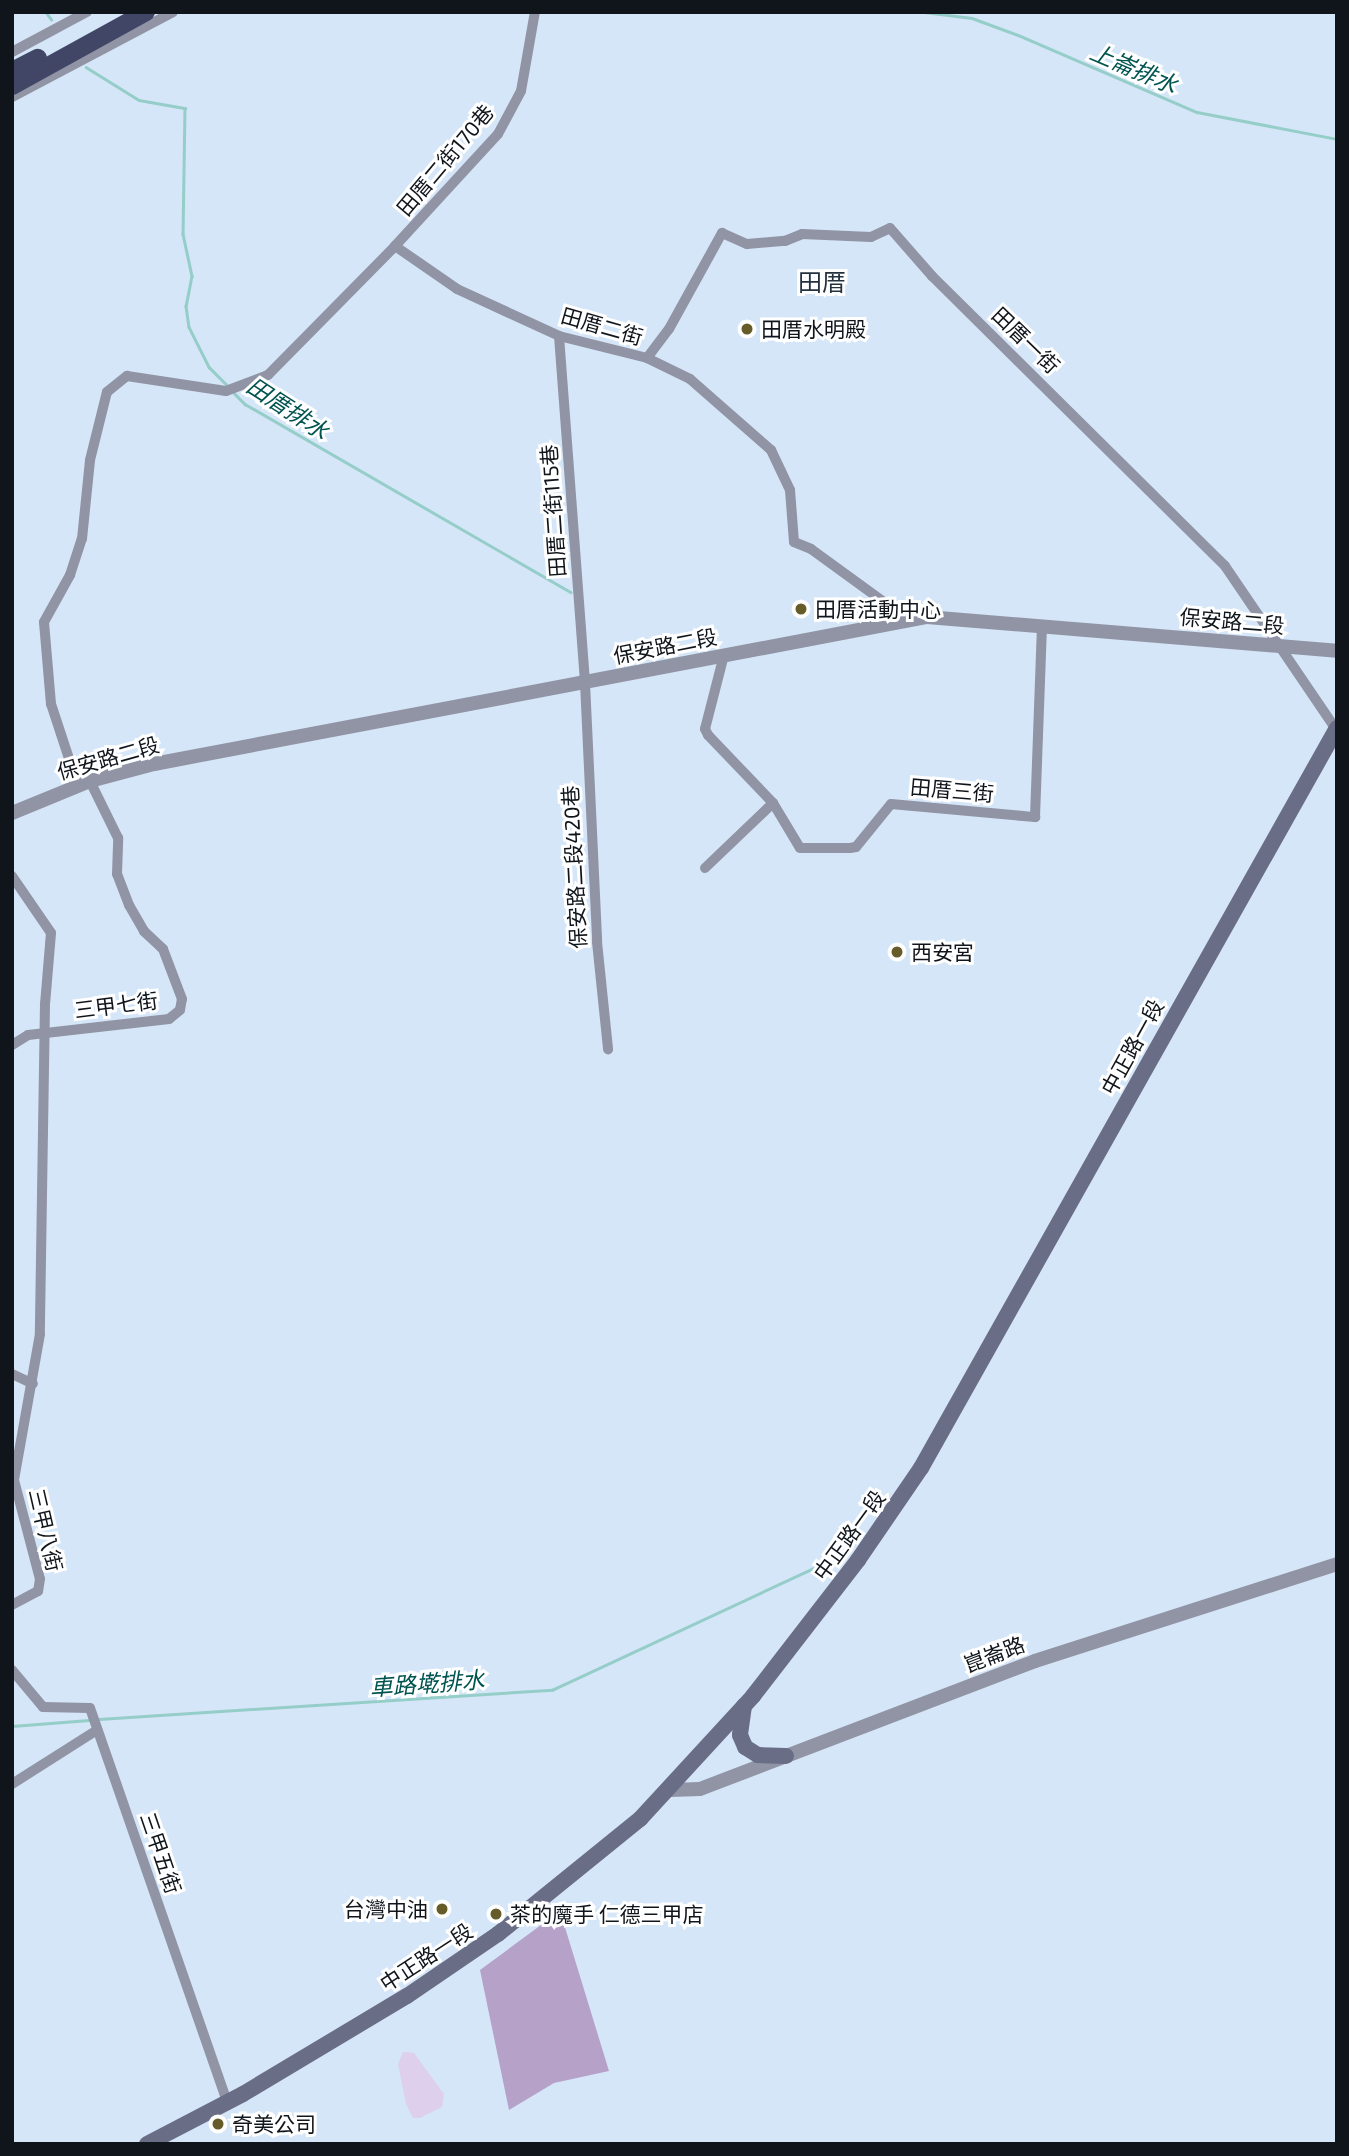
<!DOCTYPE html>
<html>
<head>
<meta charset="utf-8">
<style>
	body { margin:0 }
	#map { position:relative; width:1349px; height:2156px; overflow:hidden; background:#d5e6f8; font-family:"Exo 2","Noto Sans TC",sans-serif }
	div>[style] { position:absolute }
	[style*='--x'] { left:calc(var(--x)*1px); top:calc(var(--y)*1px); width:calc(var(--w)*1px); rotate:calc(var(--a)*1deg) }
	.green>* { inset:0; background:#ded0ec }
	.forest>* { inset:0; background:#b6a2c8 }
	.stream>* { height:2.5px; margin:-1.25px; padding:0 1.25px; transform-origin:1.25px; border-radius:1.25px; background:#95cdc8 }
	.minor>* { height:10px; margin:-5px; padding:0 5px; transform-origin:5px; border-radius:5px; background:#9194a5 }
	.tertiary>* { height:14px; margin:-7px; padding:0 7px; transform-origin:7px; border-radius:7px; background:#9194a5 }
	.secondary>* { height:16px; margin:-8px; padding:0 8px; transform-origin:8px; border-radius:8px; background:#6a6d86 }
	.trunk>* { height:18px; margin:-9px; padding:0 9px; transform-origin:9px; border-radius:9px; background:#424666 }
	.dots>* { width:19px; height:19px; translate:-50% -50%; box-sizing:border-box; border:4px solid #fff; border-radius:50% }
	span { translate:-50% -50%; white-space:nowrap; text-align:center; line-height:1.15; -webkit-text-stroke:6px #fff; paint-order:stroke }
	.street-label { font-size:21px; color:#0f151b }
	.poi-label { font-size:21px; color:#0f151b }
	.left { translate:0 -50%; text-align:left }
	.right { translate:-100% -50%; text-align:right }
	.water-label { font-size:23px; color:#005450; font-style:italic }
	.quarter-label { font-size:24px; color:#24323f }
	.frame { position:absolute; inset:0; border:14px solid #0f151b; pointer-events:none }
</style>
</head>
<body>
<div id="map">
	<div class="green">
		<div style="clip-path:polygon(403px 2052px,414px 2053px,444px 2094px,442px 2107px,420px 2118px,413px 2118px,406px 2104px,398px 2064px)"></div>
	</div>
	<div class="forest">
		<div style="clip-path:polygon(560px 1911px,609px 2071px,554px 2083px,509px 2110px,480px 1970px)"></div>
	</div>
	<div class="stream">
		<div style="--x:46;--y:12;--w:9;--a:54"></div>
		<div style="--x:924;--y:12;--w:48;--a:7.1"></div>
		<div style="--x:972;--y:18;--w:49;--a:20.3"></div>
		<div style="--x:1018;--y:35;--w:195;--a:23.3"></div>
		<div style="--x:1197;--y:112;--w:143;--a:10.9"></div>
		<div style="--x:86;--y:67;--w:62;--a:31.9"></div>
		<div style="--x:139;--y:100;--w:47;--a:9.9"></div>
		<div style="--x:185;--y:108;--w:126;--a:90.9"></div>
		<div style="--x:183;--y:234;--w:43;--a:77.9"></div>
		<div style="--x:192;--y:276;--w:31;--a:101"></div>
		<div style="--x:186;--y:306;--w:21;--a:82"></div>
		<div style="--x:189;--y:327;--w:45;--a:63.4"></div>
		<div style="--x:209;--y:367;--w:25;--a:45"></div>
		<div style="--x:234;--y:393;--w:16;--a:45"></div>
		<div style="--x:245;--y:404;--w:376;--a:30"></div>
		<div style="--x:99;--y:1719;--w:454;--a:-3.7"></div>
		<div style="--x:552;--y:1690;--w:291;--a:-25"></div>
		<div style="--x:12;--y:1726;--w:77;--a:-4.5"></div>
	</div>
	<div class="minor">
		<div style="--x:12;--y:52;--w:85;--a:-28.1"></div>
		<div style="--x:12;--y:97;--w:182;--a:-27.8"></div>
		<div style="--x:395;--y:246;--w:75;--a:34.7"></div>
		<div style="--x:457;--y:289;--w:112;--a:24.7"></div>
		<div style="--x:559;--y:336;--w:91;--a:14"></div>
		<div style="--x:647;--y:358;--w:48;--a:26"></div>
		<div style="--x:690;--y:379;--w:108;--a:41.2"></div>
		<div style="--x:771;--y:450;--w:44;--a:64.6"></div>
		<div style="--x:790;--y:490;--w:52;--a:85.6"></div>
		<div style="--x:794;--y:542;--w:18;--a:22"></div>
		<div style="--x:811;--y:549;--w:122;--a:36"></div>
		<div style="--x:559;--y:336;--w:348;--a:85.7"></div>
		<div style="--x:585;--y:683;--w:259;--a:87.3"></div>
		<div style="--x:597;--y:942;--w:108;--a:84.1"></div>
		<div style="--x:647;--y:358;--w:36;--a:-53"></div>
		<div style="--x:669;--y:329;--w:110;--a:-61.1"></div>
		<div style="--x:722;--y:233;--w:27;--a:24"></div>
		<div style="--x:747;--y:244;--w:38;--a:-5"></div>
		<div style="--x:785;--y:241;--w:18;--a:-22"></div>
		<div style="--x:802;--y:234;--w:69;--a:2.5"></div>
		<div style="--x:871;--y:237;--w:21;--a:-25"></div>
		<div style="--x:890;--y:228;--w:64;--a:48.8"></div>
		<div style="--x:932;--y:276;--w:412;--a:44.7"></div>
		<div style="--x:1225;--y:566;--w:199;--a:55.8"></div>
		<div style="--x:724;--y:655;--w:76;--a:104.4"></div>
		<div style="--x:705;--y:729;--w:7;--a:63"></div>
		<div style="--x:708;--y:735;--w:94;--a:46.3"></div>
		<div style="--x:773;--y:803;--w:52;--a:59"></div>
		<div style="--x:800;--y:848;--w:50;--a:0"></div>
		<div style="--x:850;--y:848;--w:6;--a:-9"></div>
		<div style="--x:856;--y:847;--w:55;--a:-50.9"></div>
		<div style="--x:891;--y:804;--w:145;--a:5.2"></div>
		<div style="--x:1035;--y:817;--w:191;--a:-87.9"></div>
		<div style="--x:78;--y:786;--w:86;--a:-108.2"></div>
		<div style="--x:51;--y:704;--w:82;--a:-94.9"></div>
		<div style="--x:44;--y:622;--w:54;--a:-61"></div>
		<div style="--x:70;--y:575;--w:38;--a:-72"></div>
		<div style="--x:82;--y:539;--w:79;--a:-84.2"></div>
		<div style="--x:90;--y:460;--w:70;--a:-76"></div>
		<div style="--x:107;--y:392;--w:26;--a:-39"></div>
		<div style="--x:127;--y:376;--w:100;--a:8.6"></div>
		<div style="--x:226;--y:391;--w:45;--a:-20.9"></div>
		<div style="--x:268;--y:375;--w:181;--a:-45.4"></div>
		<div style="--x:395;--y:246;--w:152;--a:-47.4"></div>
		<div style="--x:498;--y:134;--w:49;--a:-61.9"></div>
		<div style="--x:521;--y:91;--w:80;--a:-80"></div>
		<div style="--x:705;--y:868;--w:94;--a:-43.7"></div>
		<div style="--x:12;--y:876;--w:69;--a:55.6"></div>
		<div style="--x:51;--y:933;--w:71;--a:94.8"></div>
		<div style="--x:45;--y:1004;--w:330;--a:90.9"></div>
		<div style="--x:40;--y:1334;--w:148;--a:100.1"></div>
		<div style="--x:14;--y:1480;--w:102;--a:75.3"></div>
		<div style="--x:40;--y:1579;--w:12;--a:99"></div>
		<div style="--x:38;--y:1591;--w:30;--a:152"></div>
		<div style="--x:12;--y:1045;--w:19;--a:-32"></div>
		<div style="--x:28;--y:1035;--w:142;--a:-6.5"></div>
		<div style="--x:169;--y:1019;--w:14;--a:-39"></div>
		<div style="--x:180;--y:1010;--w:11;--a:-80"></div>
		<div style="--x:182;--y:999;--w:53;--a:-110.8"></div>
		<div style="--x:163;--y:949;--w:26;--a:-137"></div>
		<div style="--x:144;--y:931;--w:30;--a:-120"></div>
		<div style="--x:129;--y:905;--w:33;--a:-111"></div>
		<div style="--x:117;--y:874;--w:36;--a:-88"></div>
		<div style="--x:118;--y:838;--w:64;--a:-116.2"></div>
		<div style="--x:12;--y:1374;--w:23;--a:25"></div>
		<div style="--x:12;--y:1670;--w:48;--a:50"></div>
		<div style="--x:43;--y:1707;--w:47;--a:1.2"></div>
		<div style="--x:90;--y:1708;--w:417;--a:70.8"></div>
		<div style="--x:12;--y:1784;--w:101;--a:-32.4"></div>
	</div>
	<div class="tertiary">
		<div style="--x:12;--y:813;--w:84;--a:-22.3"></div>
		<div style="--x:90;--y:781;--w:66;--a:-14.9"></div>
		<div style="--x:154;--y:764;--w:787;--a:-10.77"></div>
		<div style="--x:927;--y:617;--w:411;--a:4.7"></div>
		<div style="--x:670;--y:1790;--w:30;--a:-2"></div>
		<div style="--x:700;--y:1789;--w:359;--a:-20.9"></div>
		<div style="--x:1035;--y:1661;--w:317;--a:-17.8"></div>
	</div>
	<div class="secondary">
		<div style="--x:744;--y:1706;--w:29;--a:98"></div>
		<div style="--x:740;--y:1735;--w:13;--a:67"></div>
		<div style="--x:745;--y:1747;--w:15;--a:32"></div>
		<div style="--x:758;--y:1755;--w:28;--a:2"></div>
		<div style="--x:147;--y:2144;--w:108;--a:-27.5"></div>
		<div style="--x:243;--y:2094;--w:191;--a:-30.9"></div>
		<div style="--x:407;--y:1996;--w:110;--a:-34.3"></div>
		<div style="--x:498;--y:1934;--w:183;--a:-39"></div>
		<div style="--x:640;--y:1819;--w:167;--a:-47.4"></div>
		<div style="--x:753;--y:1696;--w:172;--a:-52.3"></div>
		<div style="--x:858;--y:1560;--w:112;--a:-55.6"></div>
		<div style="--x:921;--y:1468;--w:849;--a:-60.66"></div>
	</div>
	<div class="trunk">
		<div style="--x:12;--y:71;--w:29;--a:-27"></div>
		<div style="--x:12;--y:86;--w:153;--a:-28.9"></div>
	</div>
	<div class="dots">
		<div style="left:747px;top:329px;background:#655c29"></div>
		<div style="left:801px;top:609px;background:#655c29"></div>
		<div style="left:897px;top:952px;background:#655c29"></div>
		<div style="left:442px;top:1909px;background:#655c29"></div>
		<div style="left:496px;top:1914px;background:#655c29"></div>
		<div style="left:218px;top:2124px;background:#655c29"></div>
	</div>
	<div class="street-label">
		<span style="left:445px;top:160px;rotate:-50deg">田厝二街170巷</span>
		<span style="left:602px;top:326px;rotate:16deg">田厝二街</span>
		<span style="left:1026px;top:340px;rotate:44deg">田厝一街</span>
		<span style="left:553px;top:511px;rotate:-94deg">田厝二街115巷</span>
		<span style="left:1232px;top:621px;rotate:5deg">保安路二段</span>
		<span style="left:665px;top:646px;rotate:-11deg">保安路二段</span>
		<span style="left:108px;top:758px;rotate:-16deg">保安路二段</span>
		<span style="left:952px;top:790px;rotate:5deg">田厝三街</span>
		<span style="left:574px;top:867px;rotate:-93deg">保安路二段420巷</span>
		<span style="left:116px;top:1005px;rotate:-7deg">三甲七街</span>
		<span style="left:1132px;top:1047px;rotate:-61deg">中正路一段</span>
		<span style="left:46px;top:1530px;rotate:77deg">三甲八街</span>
		<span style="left:849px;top:1535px;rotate:-54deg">中正路一段</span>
		<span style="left:994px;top:1654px;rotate:-21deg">崑崙路</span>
		<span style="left:161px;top:1853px;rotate:71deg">三甲五街</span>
		<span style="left:426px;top:1957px;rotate:-33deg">中正路一段</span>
	</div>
	<div class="poi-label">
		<span class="left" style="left:761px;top:329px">田厝水明殿</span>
		<span class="left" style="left:815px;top:609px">田厝活動中心</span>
		<span class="left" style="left:911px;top:952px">西安宮</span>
		<span class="right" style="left:428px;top:1909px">台灣中油</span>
		<span class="left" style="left:510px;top:1914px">茶的魔手 仁德三甲店</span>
		<span class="left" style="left:232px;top:2124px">奇美公司</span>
	</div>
	<div class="water-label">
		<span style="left:1134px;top:68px;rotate:23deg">上崙排水</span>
		<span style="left:288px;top:408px;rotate:33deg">田厝排水</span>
		<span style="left:427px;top:1683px;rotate:-4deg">車路墘排水</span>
	</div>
	<div class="quarter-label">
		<span style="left:822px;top:282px">田厝</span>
	</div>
	<div class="frame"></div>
</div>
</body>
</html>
